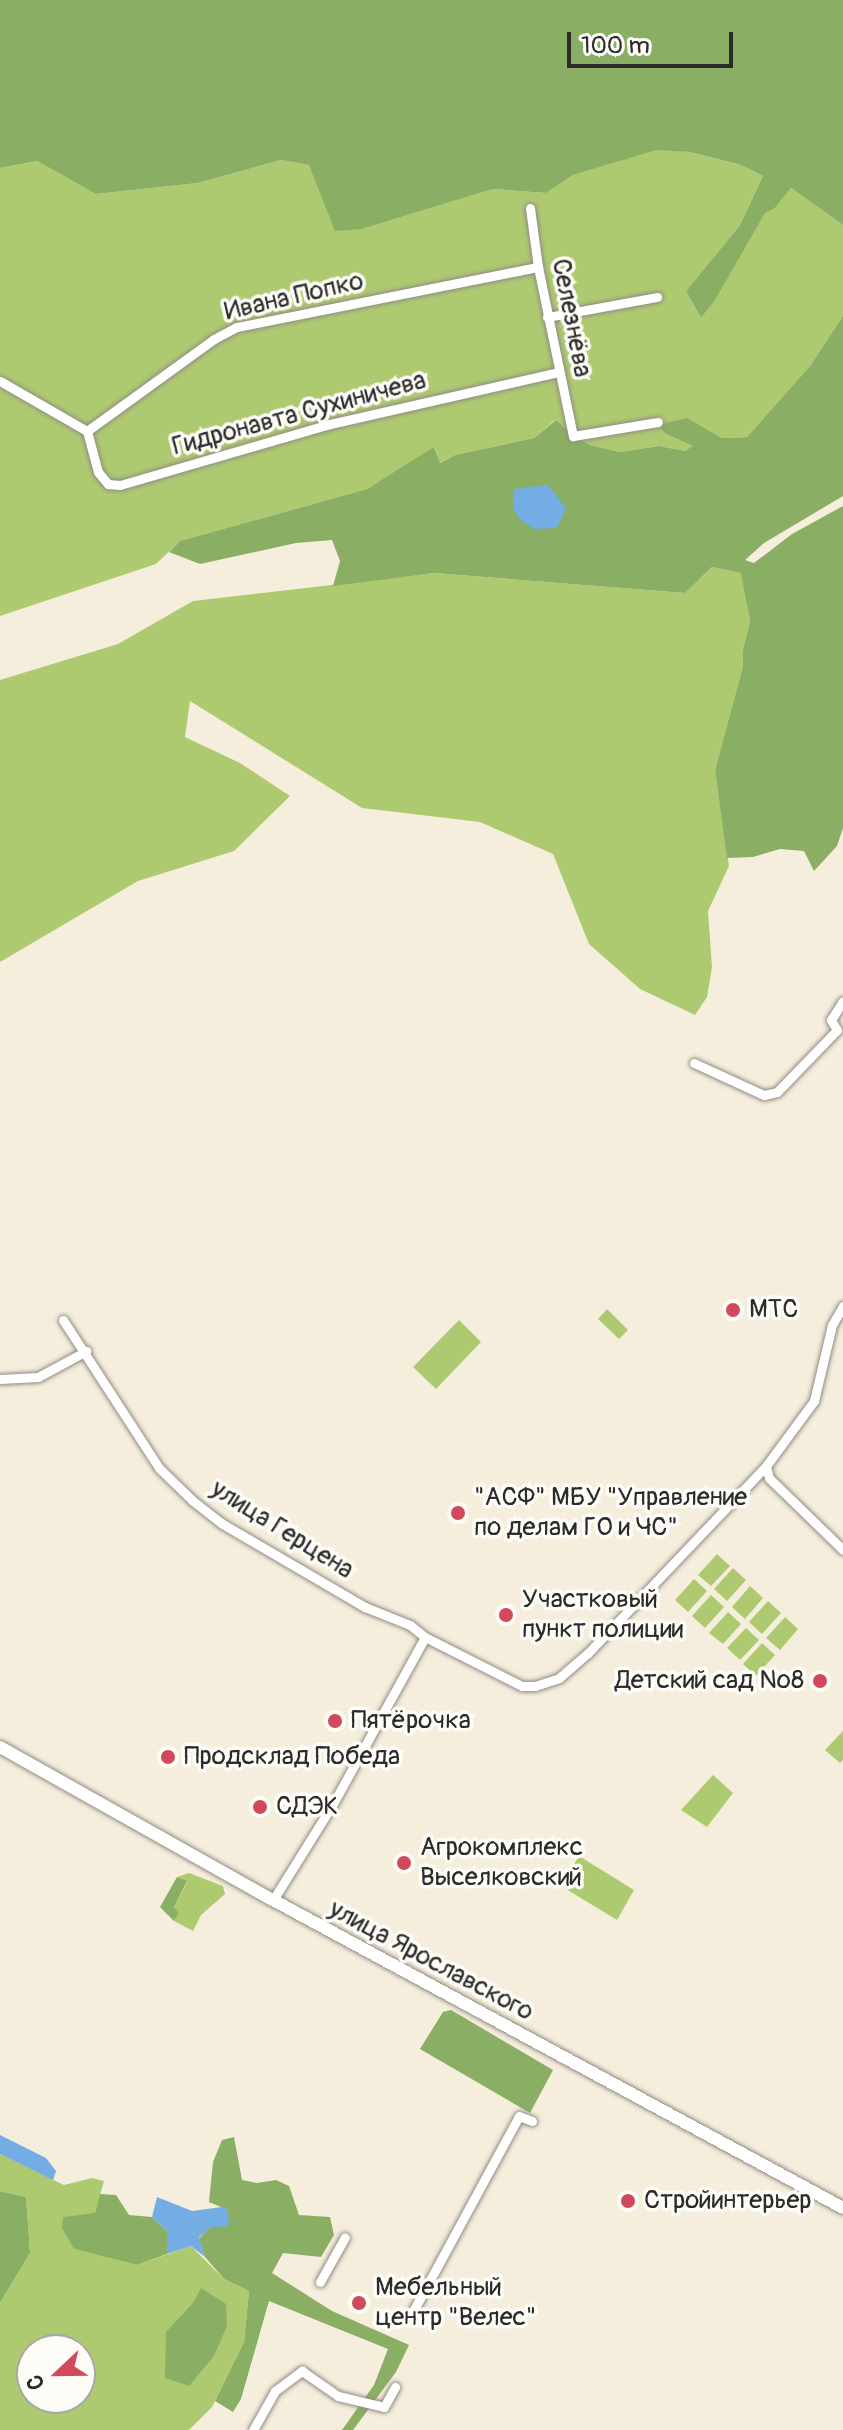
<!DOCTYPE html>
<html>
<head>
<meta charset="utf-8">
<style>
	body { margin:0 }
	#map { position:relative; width:843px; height:2430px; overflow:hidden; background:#f6eedc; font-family:Pangolin,sans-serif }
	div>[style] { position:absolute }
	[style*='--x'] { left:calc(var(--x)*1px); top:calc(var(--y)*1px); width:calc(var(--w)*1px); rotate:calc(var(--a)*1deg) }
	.green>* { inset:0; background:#aeca71 }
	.forest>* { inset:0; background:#8aae63 }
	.water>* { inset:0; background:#73ade3 }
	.roads { filter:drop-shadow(0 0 2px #908c84) drop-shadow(0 0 2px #908c84) }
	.street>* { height:9px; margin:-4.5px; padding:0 4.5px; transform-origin:4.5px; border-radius:4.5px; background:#fff }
	.secondary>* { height:12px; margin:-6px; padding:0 6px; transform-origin:6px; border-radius:6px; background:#fff }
	.dots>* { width:22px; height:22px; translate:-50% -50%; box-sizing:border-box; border:4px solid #fdfcf7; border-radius:50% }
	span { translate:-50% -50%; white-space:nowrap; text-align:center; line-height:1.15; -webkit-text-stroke:7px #fdfcf7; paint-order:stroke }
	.street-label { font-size:26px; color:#2b2b2b }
	.poi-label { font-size:26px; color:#2b2b2b }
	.left { translate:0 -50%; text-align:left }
	.right { translate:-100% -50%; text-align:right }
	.north { position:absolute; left:16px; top:2334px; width:80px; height:80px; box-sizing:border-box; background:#fdfcf7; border:2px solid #a9a8a5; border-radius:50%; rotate:248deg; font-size:22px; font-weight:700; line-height:32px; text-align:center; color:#2b2b2b }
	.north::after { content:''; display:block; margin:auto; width:28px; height:36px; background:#d1495b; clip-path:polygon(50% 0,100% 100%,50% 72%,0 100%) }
	.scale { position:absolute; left:567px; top:32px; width:166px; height:36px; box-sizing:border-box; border:4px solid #2b2b2b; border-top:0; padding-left:10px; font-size:24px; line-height:28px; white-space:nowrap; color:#2b2b2b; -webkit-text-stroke:6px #fdfcf7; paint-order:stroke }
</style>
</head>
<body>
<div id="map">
	<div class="green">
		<div style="clip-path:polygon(656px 149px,690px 152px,741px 165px,763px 176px,740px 225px,686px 291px,701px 318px,714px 302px,765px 212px,775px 208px,791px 188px,843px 225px,843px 316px,810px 366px,747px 437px,722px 438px,686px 418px,666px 434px,694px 446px,685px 451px,659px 446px,620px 452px,590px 445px,573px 436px,555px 420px,534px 438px,455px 455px,439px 463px,435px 448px,367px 489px,180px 541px,156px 564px,0 616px,0 168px,37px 161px,96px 194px,198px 183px,281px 160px,309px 165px,320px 187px,362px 229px,493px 189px,546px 193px,573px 175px)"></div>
		<div style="clip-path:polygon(712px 567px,742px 573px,750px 621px,743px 650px,743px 666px,715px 770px,729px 866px,708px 911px,712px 967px,707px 997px,695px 1015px,640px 989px,589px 944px,553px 854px,480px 822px,362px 808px,190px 701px,185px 737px,240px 763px,290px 796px,234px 851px,138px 881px,0 962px,0 680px,118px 644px,193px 601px,434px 573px,685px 593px)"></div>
		<div style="clip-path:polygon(607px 1309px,628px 1330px,619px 1339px,598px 1319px)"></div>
		<div style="clip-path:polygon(459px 1320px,481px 1342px,436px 1389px,413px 1367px)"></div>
		<div style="clip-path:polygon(717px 1554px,730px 1566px,711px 1586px,698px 1575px)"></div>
		<div style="clip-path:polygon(733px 1568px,746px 1580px,727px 1601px,714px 1589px)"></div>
		<div style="clip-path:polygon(694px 1579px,707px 1591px,688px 1612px,675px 1600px)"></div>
		<div style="clip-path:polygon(750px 1586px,763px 1598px,745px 1619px,732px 1607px)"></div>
		<div style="clip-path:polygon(711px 1595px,724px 1607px,705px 1628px,692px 1616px)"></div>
		<div style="clip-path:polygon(768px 1601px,781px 1613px,762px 1634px,749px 1622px)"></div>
		<div style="clip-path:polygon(728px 1612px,741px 1624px,723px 1644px,709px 1633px)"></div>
		<div style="clip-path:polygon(785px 1617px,798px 1629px,780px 1650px,766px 1638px)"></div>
		<div style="clip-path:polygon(746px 1628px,759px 1640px,740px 1660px,727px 1648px)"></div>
		<div style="clip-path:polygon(762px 1643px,775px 1655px,756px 1676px,743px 1664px)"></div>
		<div style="clip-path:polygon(843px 1731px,843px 1760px,840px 1763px,825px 1750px)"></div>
		<div style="clip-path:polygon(713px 1775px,733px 1793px,707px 1827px,681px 1810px)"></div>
		<div style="clip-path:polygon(579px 1856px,634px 1890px,617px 1920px,561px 1886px)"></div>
		<div style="clip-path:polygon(189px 1873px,223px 1886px,225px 1894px,201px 1915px,193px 1931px,174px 1921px,179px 1913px,174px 1907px,187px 1882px,177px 1877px)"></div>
		<div style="clip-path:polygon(evenodd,0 2154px,64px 2185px,92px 2178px,104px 2181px,95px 2213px,74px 2249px,137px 2265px,191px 2246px,224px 2279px,249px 2291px,244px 2342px,212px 2407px,189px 2430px,0 2430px,0 2303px,30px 2253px,26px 2197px,0 2191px,0 2154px,32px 2350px,80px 2350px,80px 2398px,32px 2398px,32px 2350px)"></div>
	</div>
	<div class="forest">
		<div style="clip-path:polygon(0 0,843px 0,843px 225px,791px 188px,775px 208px,765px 213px,714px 302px,701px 318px,686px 291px,740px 225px,763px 176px,741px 165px,690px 152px,656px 150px,573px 175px,546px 193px,493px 189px,362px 229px,335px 231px,309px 165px,281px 160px,198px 183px,96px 194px,37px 161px,0 168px)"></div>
		<div style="clip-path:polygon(843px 316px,843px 496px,764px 543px,745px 560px,754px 563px,792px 534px,843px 506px,843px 828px,837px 846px,814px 871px,804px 851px,780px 849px,753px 857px,727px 858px,715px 770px,743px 666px,743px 650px,750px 621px,741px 573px,712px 567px,685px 593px,434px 573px,333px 586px,340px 561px,332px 540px,296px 543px,200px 564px,169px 552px,180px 541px,367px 489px,434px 447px,440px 463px,455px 455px,534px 438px,556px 420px,573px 436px,590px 445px,620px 452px,659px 446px,685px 451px,693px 446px,666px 434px,658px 425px,687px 418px,722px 438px,747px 437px,810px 366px)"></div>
		<div style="clip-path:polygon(177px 1877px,187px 1881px,174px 1907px,179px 1913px,174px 1921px,160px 1907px)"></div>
		<div style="clip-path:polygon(451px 2010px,553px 2070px,530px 2113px,420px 2049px,443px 2012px)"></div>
		<div style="clip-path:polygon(234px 2137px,242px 2180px,257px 2183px,276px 2180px,289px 2186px,299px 2215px,330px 2217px,334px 2235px,321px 2257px,283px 2253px,272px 2273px,332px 2311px,409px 2345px,396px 2372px,353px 2430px,342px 2430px,374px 2385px,388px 2349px,269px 2301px,241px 2399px,233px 2412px,215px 2401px,244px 2342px,249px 2291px,224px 2279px,205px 2257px,199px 2238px,228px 2210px,209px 2202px,213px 2162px,222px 2140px)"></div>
		<div style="clip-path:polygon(0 2191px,26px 2197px,30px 2253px,0 2303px)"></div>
		<div style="clip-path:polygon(100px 2194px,116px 2195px,129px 2215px,152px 2217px,167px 2231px,167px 2254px,137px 2265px,74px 2249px,62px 2228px,63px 2217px,95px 2213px)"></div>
		<div style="clip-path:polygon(201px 2288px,226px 2304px,227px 2326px,214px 2356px,189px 2386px,165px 2378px,166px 2332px,193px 2303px)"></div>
	</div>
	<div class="water">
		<div style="clip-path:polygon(548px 485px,566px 508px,557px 528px,534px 529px,520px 520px,513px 508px,514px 489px)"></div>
		<div style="clip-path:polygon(0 2135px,46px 2158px,56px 2171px,53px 2180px,0 2154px)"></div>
		<div style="clip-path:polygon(157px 2197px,192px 2211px,222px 2207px,228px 2210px,229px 2226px,212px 2227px,199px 2237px,205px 2257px,191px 2246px,167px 2254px,167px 2231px,152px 2217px)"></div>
	</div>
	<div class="roads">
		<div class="street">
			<div style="--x:530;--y:208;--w:60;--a:82.3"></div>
			<div style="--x:538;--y:267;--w:173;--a:78.3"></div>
			<div style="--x:573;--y:436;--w:86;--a:-9.4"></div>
			<div style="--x:547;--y:317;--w:112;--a:-10.3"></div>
			<div style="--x:0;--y:381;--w:100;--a:29.9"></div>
			<div style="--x:87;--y:431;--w:42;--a:75"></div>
			<div style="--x:98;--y:472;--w:16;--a:50"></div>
			<div style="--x:108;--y:484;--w:12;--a:5"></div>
			<div style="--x:120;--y:485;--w:219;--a:-16.2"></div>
			<div style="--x:330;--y:424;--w:234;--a:-12.8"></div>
			<div style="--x:87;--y:431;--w:157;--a:-35.9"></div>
			<div style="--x:214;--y:339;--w:26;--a:-28"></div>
			<div style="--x:237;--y:327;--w:307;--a:-11.3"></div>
			<div style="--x:694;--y:1063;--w:77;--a:24.6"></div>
			<div style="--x:764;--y:1095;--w:13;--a:-13"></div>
			<div style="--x:777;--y:1092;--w:86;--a:-45.9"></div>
			<div style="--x:837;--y:1030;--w:12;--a:-121"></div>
			<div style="--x:831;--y:1020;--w:22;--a:-58"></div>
			<div style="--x:63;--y:1320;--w:176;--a:57"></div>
			<div style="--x:159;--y:1468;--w:47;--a:44.1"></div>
			<div style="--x:193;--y:1501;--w:36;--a:38"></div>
			<div style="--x:221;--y:1523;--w:167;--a:30.3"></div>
			<div style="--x:365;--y:1607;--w:48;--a:21.8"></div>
			<div style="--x:410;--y:1625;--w:19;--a:39"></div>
			<div style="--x:425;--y:1637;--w:109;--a:26.8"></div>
			<div style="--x:522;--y:1686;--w:13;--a:0"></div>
			<div style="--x:535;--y:1686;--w:25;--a:-18"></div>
			<div style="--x:559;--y:1678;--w:38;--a:-41"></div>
			<div style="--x:588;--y:1653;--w:258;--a:-46.4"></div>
			<div style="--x:766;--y:1466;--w:81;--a:-53.6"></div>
			<div style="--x:814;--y:1401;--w:78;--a:-76.7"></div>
			<div style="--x:832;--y:1325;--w:22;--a:-60"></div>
			<div style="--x:0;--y:1379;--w:38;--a:-3"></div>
			<div style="--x:38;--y:1377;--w:55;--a:-28.4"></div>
			<div style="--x:766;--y:1466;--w:12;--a:76"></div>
			<div style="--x:769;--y:1478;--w:103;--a:44.2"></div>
			<div style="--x:273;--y:1900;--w:115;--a:-58.1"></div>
			<div style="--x:334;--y:1802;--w:188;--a:-61.1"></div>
			<div style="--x:320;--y:2282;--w:51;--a:-60.9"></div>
			<div style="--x:411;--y:2315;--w:226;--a:-61.5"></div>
			<div style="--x:519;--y:2116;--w:14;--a:21"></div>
			<div style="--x:253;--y:2430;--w:45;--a:-60.6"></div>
			<div style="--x:275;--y:2391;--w:34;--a:-37"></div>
			<div style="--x:302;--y:2371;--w:44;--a:34.8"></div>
			<div style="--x:338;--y:2396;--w:47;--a:13.4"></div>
			<div style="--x:384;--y:2407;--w:23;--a:-61"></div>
		</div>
		<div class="secondary">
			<div style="--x:0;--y:1747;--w:313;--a:29.3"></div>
			<div style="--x:273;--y:1900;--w:648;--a:28.38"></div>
		</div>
	</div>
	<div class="dots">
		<div style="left:733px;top:1310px;background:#d1495b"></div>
		<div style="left:458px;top:1513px;background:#d1495b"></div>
		<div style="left:506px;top:1615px;background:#d1495b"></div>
		<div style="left:820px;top:1681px;background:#d1495b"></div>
		<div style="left:335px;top:1721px;background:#d1495b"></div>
		<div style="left:168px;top:1757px;background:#d1495b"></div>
		<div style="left:260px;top:1807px;background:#d1495b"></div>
		<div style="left:404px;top:1863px;background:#d1495b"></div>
		<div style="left:628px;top:2201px;background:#d1495b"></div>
		<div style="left:359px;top:2303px;background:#d1495b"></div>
	</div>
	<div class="street-label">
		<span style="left:294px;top:297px;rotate:-13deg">Ивана Попко</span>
		<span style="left:571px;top:318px;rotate:79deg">Селезнёва</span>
		<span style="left:299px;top:414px;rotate:-15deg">Гидронавта Сухиничева</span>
		<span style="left:282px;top:1530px;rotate:32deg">улица Герцена</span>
		<span style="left:431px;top:1961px;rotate:28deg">улица Ярославского</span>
	</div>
	<div class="poi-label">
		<span class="left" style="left:749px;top:1310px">МТС</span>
		<span class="left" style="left:474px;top:1513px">"АСФ" МБУ "Управление<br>по делам ГО и ЧС"</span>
		<span class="left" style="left:522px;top:1615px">Участковый<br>пункт полиции</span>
		<span class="right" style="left:804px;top:1681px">Детский сад №8</span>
		<span class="left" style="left:351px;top:1721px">Пятёрочка</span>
		<span class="left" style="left:184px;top:1757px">Продсклад Победа</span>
		<span class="left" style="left:276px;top:1807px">СДЭК</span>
		<span class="left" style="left:420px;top:1863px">Агрокомплекс<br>Выселковский</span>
		<span class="left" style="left:644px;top:2201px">Стройинтерьер</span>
		<span class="left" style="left:375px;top:2303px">Мебельный<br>центр "Велес"</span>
	</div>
	<div class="north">С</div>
	<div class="scale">100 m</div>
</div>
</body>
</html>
